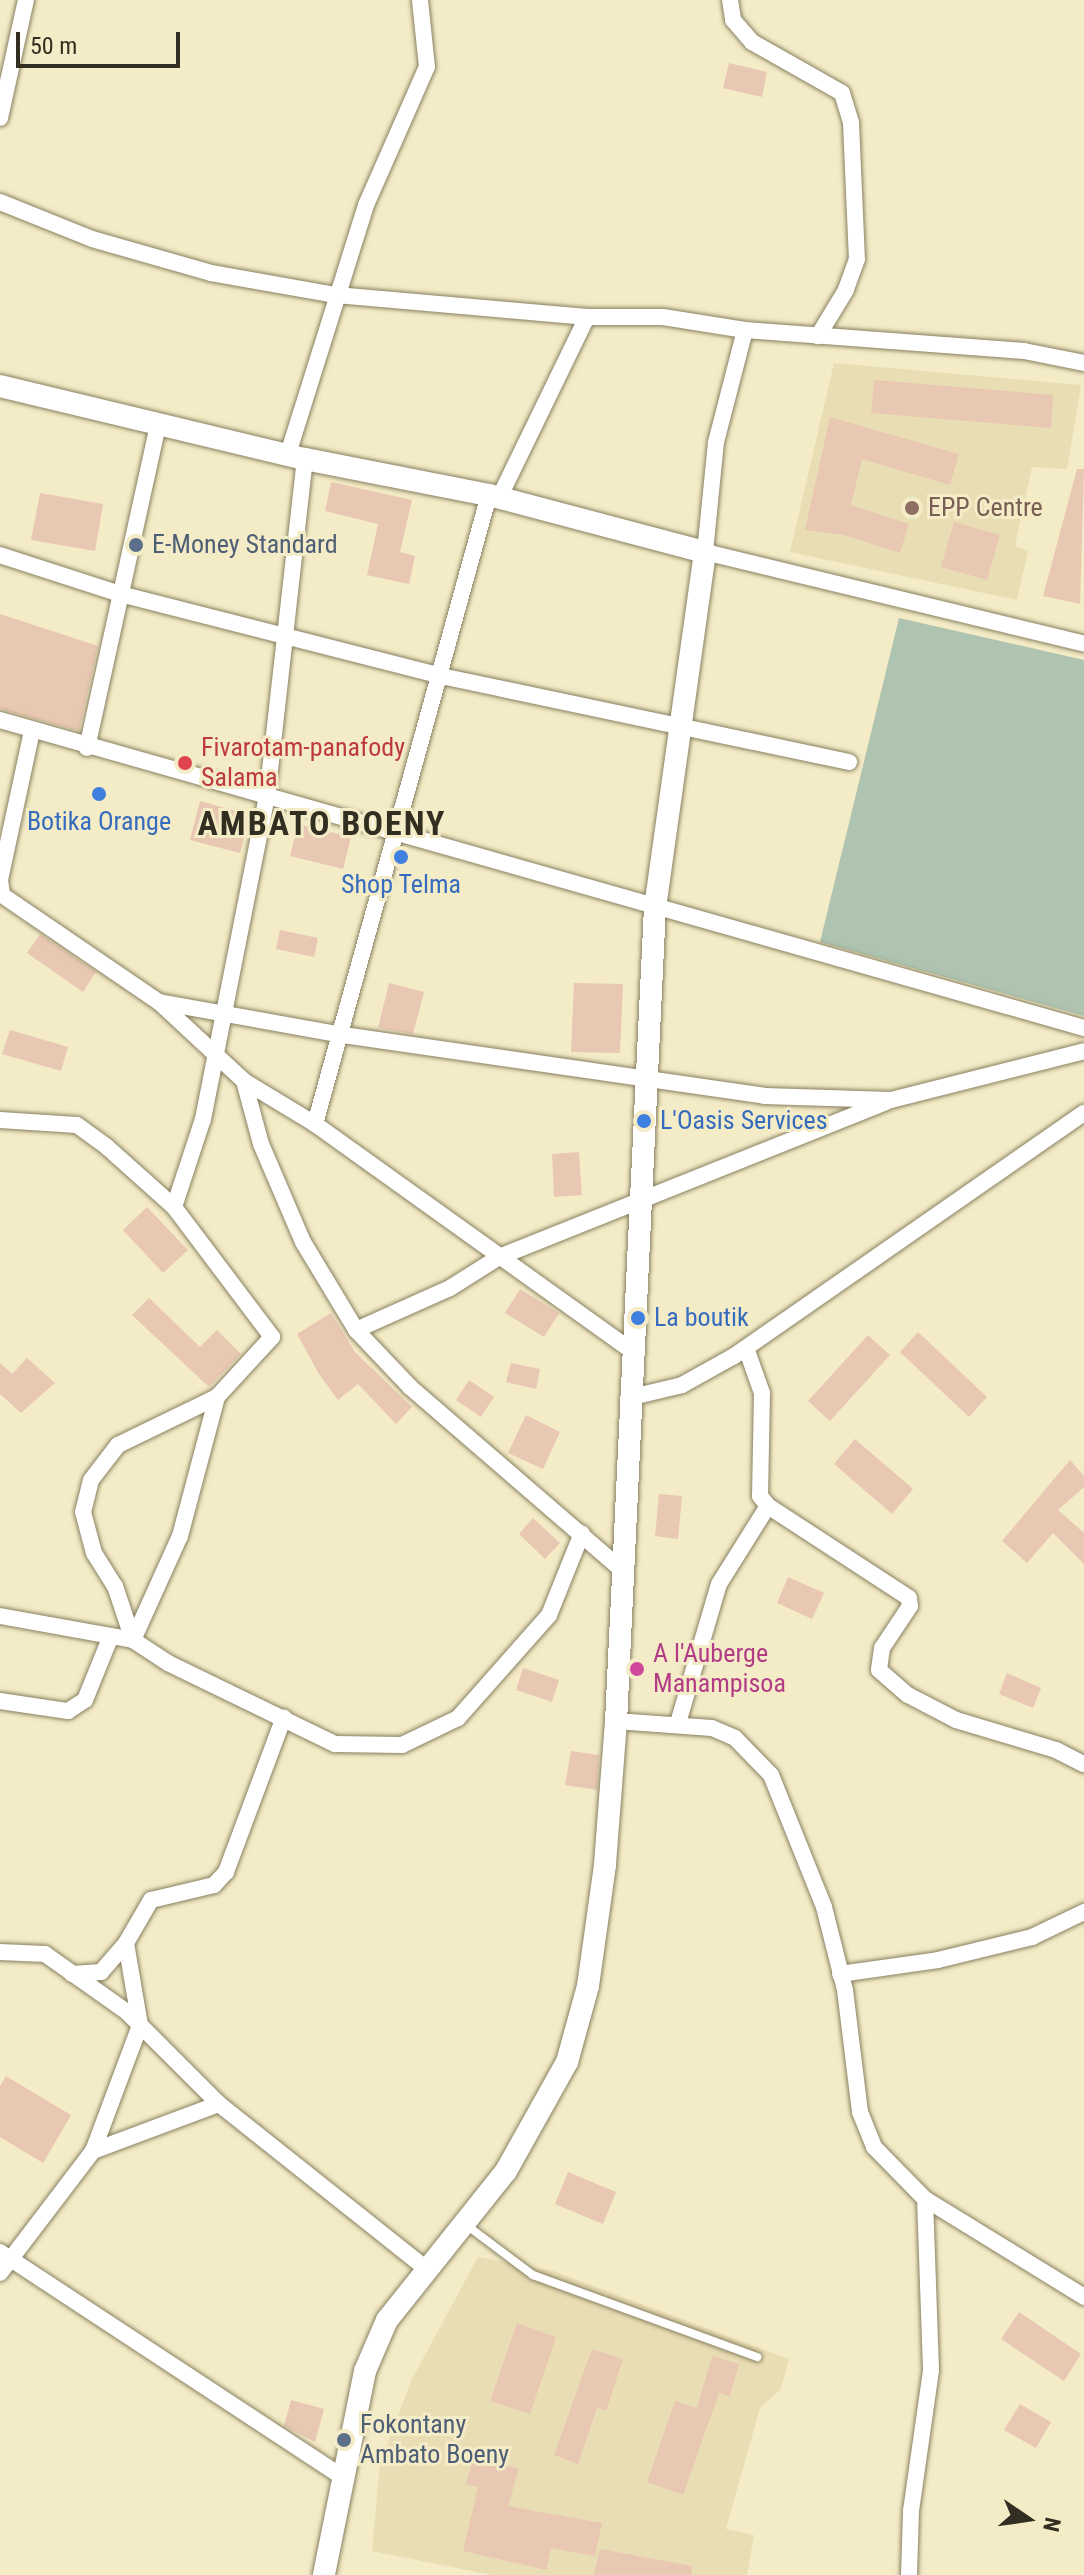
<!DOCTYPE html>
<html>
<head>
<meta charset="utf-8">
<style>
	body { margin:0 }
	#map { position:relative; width:1084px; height:2575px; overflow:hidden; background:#f4ebc7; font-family:"Roboto Condensed",sans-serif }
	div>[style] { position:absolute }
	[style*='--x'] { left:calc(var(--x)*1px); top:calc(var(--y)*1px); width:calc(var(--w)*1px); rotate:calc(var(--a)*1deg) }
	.built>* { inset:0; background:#e9ddb4 }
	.green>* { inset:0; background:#aec3b0 }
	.building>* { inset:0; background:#e9c8b3 }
	.roads { filter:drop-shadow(0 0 2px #898060) drop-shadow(0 0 2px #898060) }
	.service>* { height:8px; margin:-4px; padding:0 4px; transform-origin:4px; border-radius:4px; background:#fff }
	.minor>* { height:16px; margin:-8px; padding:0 8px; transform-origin:8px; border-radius:8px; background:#fff }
	.tertiary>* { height:22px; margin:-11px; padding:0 11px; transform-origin:11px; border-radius:11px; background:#fff }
	.dots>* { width:22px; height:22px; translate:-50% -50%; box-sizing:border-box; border:4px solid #f4ebc7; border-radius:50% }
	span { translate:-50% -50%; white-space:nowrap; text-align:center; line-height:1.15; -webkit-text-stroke:6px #f4ebc7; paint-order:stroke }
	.education-label { font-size:26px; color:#785e54 }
	.left { translate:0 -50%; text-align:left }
	.service-label { font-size:26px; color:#4e5e75 }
	.health-label { font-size:26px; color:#be3a42 }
	.shop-label { font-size:26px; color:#366cbe }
	.hotel-label { font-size:26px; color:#b23c85 }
	.district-label { font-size:34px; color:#322e21; font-weight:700; letter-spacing:2px }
	.north { position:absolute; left:988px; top:2479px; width:80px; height:80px; -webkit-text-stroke:6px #f4ebc7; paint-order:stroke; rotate:103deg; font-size:22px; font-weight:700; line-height:32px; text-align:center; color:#322e21 }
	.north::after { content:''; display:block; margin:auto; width:28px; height:36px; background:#322e21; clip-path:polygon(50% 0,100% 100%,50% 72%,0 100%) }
	.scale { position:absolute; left:16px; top:32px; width:164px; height:36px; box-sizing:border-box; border:4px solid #322e21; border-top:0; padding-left:10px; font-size:24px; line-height:28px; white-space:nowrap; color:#322e21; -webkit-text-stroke:6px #f4ebc7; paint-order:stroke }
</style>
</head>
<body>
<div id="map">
	<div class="built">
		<div style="clip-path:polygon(834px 363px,1081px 385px,1067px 469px,1032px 467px,1015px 546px,1028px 551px,1017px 600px,790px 552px)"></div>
		<div style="clip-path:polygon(478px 2257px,553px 2271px,789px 2359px,781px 2389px,760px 2408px,726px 2529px,754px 2535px,747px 2575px,492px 2575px,372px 2551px,380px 2464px,411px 2381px)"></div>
	</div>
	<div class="green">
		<div style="clip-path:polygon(899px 618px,1084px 660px,1084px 1016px,820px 942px)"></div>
	</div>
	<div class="building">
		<div style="clip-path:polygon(729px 63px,767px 72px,762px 97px,723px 88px)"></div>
		<div style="clip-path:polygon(874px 380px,1053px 395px,1051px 428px,871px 413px)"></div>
		<div style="clip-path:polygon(830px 417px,959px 454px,950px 485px,862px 459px,851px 505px,909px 524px,900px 553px,844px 535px,805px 530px)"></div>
		<div style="clip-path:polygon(1077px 469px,1084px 469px,1080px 604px,1043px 596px)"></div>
		<div style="clip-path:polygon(331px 482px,412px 500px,400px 552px,415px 556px,409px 584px,367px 575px,378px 524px,325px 511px)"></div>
		<div style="clip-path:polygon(40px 493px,103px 504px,95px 551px,31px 540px)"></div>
		<div style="clip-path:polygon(954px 522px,1000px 535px,987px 580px,941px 567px)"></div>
		<div style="clip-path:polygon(0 614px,98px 646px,79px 731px,0 709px)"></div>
		<div style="clip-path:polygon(200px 801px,250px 815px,240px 853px,190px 840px)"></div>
		<div style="clip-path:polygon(298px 824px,351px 837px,343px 869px,290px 856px)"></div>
		<div style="clip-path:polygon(280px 930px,318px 938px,314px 957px,276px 949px)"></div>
		<div style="clip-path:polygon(40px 934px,96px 972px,83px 992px,27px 953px)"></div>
		<div style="clip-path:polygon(389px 983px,424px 992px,413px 1034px,378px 1028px)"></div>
		<div style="clip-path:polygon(574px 983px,623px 984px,620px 1053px,571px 1052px)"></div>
		<div style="clip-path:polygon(10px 1030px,68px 1047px,61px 1071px,2px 1054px)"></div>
		<div style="clip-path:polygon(579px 1152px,582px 1195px,554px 1197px,552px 1154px)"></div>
		<div style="clip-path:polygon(147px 1207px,188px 1250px,163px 1273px,123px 1230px)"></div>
		<div style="clip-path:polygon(520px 1289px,559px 1313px,544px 1337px,505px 1313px)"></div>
		<div style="clip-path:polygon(149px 1298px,200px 1347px,217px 1330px,241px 1354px,209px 1387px,132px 1315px)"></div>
		<div style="clip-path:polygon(331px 1313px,355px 1352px,412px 1407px,396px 1424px,358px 1384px,338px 1400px,319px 1374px,297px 1334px)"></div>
		<div style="clip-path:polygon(918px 1332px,987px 1397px,969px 1417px,900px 1352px)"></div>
		<div style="clip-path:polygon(868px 1335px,890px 1355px,830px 1421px,808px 1401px)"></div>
		<div style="clip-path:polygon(27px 1358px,55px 1383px,21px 1413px,0 1394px,0 1363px,12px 1374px)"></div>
		<div style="clip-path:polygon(511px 1363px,540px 1369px,536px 1389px,506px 1382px)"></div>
		<div style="clip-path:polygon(469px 1380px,494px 1397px,481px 1417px,456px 1400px)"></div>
		<div style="clip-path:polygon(526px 1415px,560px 1432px,543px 1469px,508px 1453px)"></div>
		<div style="clip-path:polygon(855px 1439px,913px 1489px,892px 1514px,834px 1464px)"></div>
		<div style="clip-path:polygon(1070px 1460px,1084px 1476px,1084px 1487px,1058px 1510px,1084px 1533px,1084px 1564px,1053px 1533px,1027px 1563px,1002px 1541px)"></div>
		<div style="clip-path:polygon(659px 1494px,682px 1496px,678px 1539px,655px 1536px)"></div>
		<div style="clip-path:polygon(533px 1518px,560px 1543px,545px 1559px,519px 1534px)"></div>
		<div style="clip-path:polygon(788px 1577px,824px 1593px,812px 1619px,777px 1603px)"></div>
		<div style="clip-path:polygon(523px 1668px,559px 1680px,552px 1702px,516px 1690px)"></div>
		<div style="clip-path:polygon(1007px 1673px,1041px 1688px,1033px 1708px,999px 1694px)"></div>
		<div style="clip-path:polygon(571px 1751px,599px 1755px,597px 1790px,565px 1785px)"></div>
		<div style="clip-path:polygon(6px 2076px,71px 2115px,43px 2163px,0 2137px,0 2086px)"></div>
		<div style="clip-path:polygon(568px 2172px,616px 2192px,603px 2224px,555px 2204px)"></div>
		<div style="clip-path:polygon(1019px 2312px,1081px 2354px,1064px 2381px,1001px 2339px)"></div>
		<div style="clip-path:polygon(517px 2323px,556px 2337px,530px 2414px,490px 2401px)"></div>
		<div style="clip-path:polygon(592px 2349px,623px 2359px,606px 2411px,597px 2408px,578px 2464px,554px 2455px)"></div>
		<div style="clip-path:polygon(712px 2356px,739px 2364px,730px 2396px,719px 2393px,683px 2495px,647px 2482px,675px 2401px,697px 2408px)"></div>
		<div style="clip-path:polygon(291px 2400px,324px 2409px,315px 2442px,284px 2426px)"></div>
		<div style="clip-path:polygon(1020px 2404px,1051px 2422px,1036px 2448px,1004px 2430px)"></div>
		<div style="clip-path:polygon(474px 2456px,519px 2469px,508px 2506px,602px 2523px,595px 2556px,551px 2548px,546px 2570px,463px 2551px,478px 2487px,466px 2484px)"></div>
		<div style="clip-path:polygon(600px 2549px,692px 2566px,691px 2575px,594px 2575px)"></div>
	</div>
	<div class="roads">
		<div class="service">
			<div style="--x:465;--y:2224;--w:85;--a:36.9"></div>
			<div style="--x:533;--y:2275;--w:239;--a:20.1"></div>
		</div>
		<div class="minor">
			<div style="--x:730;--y:0;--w:20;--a:81"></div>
			<div style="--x:733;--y:20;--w:29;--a:49"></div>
			<div style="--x:752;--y:42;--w:103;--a:29.5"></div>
			<div style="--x:842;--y:93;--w:31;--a:73"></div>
			<div style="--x:851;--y:123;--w:136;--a:87.5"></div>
			<div style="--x:857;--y:259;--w:33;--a:110"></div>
			<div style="--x:846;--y:290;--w:54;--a:121.3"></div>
			<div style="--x:0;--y:118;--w:121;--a:-77.6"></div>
			<div style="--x:0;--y:202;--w:99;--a:21.9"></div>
			<div style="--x:92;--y:239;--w:124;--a:15.9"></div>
			<div style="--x:211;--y:273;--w:127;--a:10"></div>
			<div style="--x:336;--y:295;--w:252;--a:5"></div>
			<div style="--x:587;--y:317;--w:201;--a:115.9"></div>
			<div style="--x:587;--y:317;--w:76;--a:0"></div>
			<div style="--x:663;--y:317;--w:83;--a:9"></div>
			<div style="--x:745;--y:330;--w:116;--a:104.5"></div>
			<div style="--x:716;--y:442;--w:111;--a:95.7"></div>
			<div style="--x:705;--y:552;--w:390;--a:13.6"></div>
			<div style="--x:745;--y:330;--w:280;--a:4.3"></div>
			<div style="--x:1024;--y:351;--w:61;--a:11.3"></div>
			<div style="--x:288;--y:454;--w:261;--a:-72.6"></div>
			<div style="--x:366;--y:205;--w:151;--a:-66.2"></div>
			<div style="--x:427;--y:67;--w:67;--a:-96"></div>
			<div style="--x:0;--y:555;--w:126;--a:18"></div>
			<div style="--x:120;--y:594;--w:331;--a:14.3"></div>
			<div style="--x:441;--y:676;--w:417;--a:11.9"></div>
			<div style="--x:0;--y:720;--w:1127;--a:15.86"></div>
			<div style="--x:87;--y:748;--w:332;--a:-77.6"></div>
			<div style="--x:0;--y:880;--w:15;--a:82"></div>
			<div style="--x:2;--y:895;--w:190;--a:34.3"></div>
			<div style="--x:159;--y:1002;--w:116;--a:42.9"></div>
			<div style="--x:244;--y:1081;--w:83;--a:31.2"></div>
			<div style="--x:315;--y:1124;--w:390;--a:35.6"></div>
			<div style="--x:0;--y:880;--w:152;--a:-77.9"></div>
			<div style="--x:159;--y:1002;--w:187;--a:10.2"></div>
			<div style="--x:343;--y:1035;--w:425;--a:8.2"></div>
			<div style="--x:764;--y:1096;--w:127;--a:1.8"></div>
			<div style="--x:891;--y:1100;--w:199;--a:-14.2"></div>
			<div style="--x:244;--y:1081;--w:65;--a:74.9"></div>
			<div style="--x:261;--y:1144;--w:107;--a:66.8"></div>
			<div style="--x:303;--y:1242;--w:103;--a:58.9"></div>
			<div style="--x:356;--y:1330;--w:79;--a:46.5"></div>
			<div style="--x:410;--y:1387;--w:281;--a:40.8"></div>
			<div style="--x:0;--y:1120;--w:77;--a:3.7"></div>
			<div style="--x:77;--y:1125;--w:37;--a:36"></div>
			<div style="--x:107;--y:1147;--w:90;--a:41.8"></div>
			<div style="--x:174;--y:1207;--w:163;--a:53"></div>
			<div style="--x:272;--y:1337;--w:81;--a:132.5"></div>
			<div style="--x:217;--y:1397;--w:110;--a:154.1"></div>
			<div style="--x:118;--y:1445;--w:44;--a:127.6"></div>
			<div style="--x:91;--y:1480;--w:33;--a:104"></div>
			<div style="--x:83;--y:1512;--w:42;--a:75"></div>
			<div style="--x:94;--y:1553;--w:39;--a:58"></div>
			<div style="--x:115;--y:1586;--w:57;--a:71.6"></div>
			<div style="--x:315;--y:1124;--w:653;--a:-74.54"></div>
			<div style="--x:174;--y:1207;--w:93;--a:-71.8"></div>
			<div style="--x:203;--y:1119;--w:328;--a:-78.8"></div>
			<div style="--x:267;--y:797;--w:340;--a:-83.6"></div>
			<div style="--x:356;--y:1330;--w:103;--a:-24.1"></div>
			<div style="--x:450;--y:1288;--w:58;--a:-32.3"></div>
			<div style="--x:499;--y:1257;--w:417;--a:-21.8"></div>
			<div style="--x:746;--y:1348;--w:48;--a:70.4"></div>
			<div style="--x:762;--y:1393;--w:103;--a:91.1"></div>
			<div style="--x:760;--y:1496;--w:13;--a:51"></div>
			<div style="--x:768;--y:1506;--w:168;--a:33.1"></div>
			<div style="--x:909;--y:1598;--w:8;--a:83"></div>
			<div style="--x:910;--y:1606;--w:50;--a:123.7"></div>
			<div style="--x:882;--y:1648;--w:22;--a:98"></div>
			<div style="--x:879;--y:1670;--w:38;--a:41"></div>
			<div style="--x:908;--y:1695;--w:54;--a:27.5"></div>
			<div style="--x:956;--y:1720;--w:104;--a:16.7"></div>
			<div style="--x:1056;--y:1750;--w:31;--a:27"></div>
			<div style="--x:628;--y:1398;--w:56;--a:-13.5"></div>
			<div style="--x:682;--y:1385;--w:60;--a:-29.1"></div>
			<div style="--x:734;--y:1356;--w:426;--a:-34.8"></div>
			<div style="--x:0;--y:1616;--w:135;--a:10.2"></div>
			<div style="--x:133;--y:1640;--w:42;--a:33.3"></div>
			<div style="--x:168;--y:1663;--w:186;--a:25.9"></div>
			<div style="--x:335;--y:1744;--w:67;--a:0.9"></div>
			<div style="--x:402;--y:1745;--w:62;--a:-25.7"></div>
			<div style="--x:458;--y:1718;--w:137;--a:-48.5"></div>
			<div style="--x:549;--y:1615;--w:88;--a:-68.1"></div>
			<div style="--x:133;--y:1640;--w:114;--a:-65.7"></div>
			<div style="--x:180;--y:1536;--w:144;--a:-75.1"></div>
			<div style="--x:0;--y:1701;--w:69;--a:8.4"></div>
			<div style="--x:68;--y:1711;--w:20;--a:-33"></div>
			<div style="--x:85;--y:1700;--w:69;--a:-67.9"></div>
			<div style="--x:616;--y:1721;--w:96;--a:4.2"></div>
			<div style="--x:712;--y:1728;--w:25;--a:23"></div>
			<div style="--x:735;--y:1738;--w:52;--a:45.8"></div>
			<div style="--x:771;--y:1775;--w:142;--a:68.1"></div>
			<div style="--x:824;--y:1907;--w:86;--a:75.8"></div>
			<div style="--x:845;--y:1990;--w:123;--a:83"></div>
			<div style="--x:860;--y:2112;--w:38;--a:68"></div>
			<div style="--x:874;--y:2147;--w:73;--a:45.6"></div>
			<div style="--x:925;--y:2199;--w:187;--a:31.6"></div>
			<div style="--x:678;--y:1723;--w:145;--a:-73.6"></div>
			<div style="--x:719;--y:1584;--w:92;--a:-57.9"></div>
			<div style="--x:0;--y:1952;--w:45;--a:2.5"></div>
			<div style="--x:45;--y:1954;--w:100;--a:35.3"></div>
			<div style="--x:127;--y:2012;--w:130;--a:45"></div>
			<div style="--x:219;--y:2104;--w:262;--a:38.5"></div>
			<div style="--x:72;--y:1974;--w:29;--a:-4"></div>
			<div style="--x:101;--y:1972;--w:38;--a:-49"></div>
			<div style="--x:126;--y:1943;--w:50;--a:-59.8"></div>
			<div style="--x:151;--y:1900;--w:65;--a:-13.4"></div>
			<div style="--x:214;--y:1885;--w:18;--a:-47"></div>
			<div style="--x:226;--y:1872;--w:165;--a:-69.5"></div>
			<div style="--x:840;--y:1974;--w:99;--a:-8.1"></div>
			<div style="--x:938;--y:1960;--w:97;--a:-13.7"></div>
			<div style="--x:1032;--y:1937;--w:58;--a:-25.7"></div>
			<div style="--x:93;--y:2151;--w:134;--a:-69.5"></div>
			<div style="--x:140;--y:2025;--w:83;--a:-99.7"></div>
			<div style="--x:0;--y:2252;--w:409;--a:33.3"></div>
			<div style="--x:0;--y:2273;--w:153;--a:-52.7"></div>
			<div style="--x:93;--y:2151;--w:134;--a:-20.5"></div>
			<div style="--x:909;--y:2575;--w:64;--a:-88.2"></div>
			<div style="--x:911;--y:2511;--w:142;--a:-81.9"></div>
			<div style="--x:931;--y:2370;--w:171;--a:-92"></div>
		</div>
		<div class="tertiary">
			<div style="--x:0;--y:386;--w:314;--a:13.5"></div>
			<div style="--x:305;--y:459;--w:187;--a:11.1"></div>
			<div style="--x:489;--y:495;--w:223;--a:14.8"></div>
			<div style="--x:705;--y:552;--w:359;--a:98"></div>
			<div style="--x:655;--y:907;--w:815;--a:92.74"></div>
			<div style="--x:616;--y:1721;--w:144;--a:94.4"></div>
			<div style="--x:605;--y:1865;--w:122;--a:98"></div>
			<div style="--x:588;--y:1986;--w:79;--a:105.4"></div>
			<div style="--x:567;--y:2062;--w:125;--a:119.2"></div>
			<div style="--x:506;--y:2171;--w:191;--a:128.6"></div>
			<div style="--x:387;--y:2320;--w:56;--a:113.3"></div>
			<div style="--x:365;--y:2371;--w:208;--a:101.4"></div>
		</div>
	</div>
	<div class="dots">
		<div style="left:912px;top:508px;background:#8d6e63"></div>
		<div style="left:136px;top:545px;background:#5c6f8a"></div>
		<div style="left:185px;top:763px;background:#e0444e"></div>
		<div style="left:99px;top:794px;background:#3f7fe0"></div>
		<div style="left:401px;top:857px;background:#3f7fe0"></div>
		<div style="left:644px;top:1121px;background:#3f7fe0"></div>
		<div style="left:638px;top:1318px;background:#3f7fe0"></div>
		<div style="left:637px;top:1669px;background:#d1479c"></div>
		<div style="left:344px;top:2440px;background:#5c6f8a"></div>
	</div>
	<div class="education-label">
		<span class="left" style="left:928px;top:508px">EPP Centre</span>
	</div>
	<div class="service-label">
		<span class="left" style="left:152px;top:545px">E-Money Standard</span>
		<span class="left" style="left:360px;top:2440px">Fokontany<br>Ambato Boeny</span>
	</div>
	<div class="health-label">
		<span class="left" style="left:201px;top:763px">Fivarotam-panafody<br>Salama</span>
	</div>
	<div class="shop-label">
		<span style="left:99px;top:822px">Botika Orange</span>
		<span style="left:401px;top:885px">Shop Telma</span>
		<span class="left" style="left:660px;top:1121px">L'Oasis Services</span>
		<span class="left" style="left:654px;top:1318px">La boutik</span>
	</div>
	<div class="hotel-label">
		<span class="left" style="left:653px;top:1669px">A l'Auberge<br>Manampisoa</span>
	</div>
	<div class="district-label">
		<span style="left:322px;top:824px">AMBATO BOENY</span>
	</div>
	<div class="north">N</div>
	<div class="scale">50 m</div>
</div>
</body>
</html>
